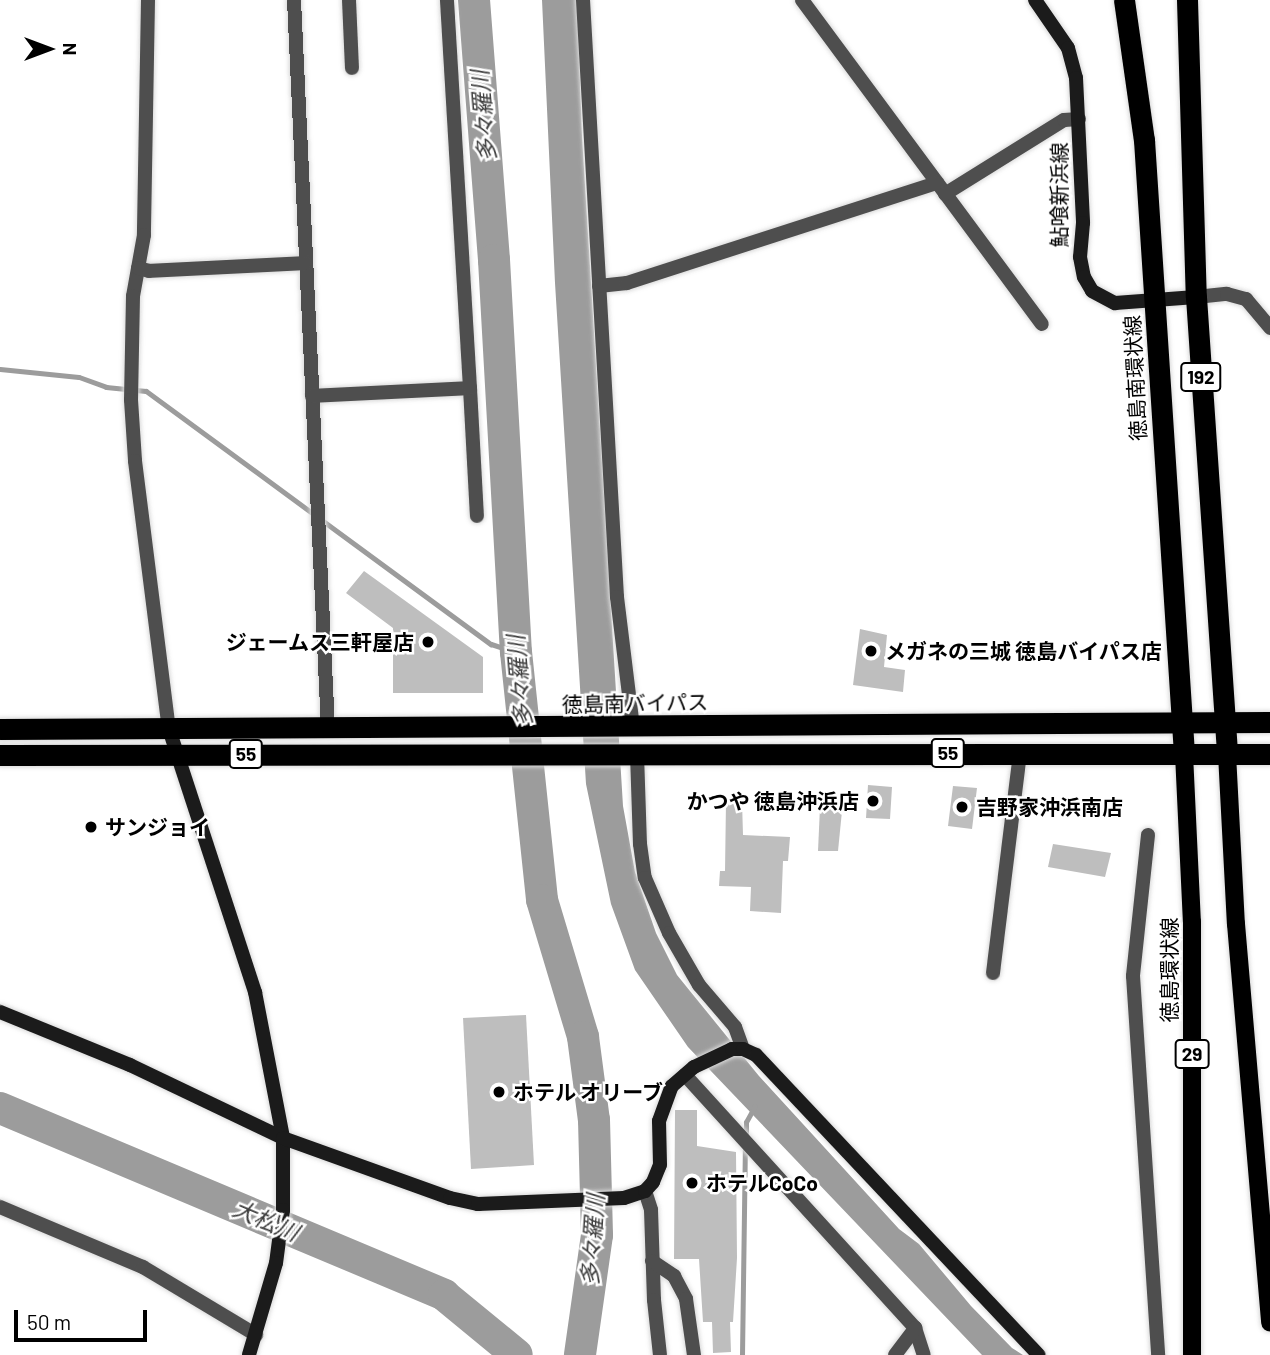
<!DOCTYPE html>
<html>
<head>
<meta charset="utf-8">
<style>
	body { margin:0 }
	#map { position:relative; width:1270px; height:1355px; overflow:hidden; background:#fff; font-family:Barlow,"Noto Sans JP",sans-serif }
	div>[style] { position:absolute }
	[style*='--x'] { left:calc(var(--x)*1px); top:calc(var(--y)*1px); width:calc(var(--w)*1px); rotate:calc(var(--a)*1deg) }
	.water>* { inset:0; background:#9c9c9c }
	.stream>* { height:5px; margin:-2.5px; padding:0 2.5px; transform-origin:2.5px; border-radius:2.5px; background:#9c9c9c }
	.river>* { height:32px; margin:-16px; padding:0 16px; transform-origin:16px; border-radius:16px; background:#9c9c9c }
	.building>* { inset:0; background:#bebebe }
	.roads { filter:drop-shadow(0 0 2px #dbdbdb) drop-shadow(0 0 2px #dbdbdb) }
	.street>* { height:14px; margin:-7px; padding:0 7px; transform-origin:7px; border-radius:7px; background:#4e4e4e }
	.secondary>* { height:14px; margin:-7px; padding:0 7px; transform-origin:7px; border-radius:7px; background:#1b1b1b }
	.primary>* { height:18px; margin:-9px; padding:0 9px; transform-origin:9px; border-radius:9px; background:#000 }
	.highway>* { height:21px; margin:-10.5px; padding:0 10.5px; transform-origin:10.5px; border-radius:10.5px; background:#000 }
	.dots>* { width:19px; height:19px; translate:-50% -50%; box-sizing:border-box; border:4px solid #fff; border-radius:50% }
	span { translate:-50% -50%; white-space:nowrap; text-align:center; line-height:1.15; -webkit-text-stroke:5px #fff; paint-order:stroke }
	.shield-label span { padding:2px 5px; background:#fff; border:2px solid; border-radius:5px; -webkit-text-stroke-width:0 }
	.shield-label { font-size:19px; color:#000; font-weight:700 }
	.street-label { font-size:21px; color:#000 }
	.poi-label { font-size:21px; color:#000; font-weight:700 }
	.right { translate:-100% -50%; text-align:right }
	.left { translate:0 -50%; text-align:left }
	.water-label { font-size:23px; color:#3d3d3d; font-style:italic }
	.north { position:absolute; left:14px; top:14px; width:70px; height:70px; -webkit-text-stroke:5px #fff; paint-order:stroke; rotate:90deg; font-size:19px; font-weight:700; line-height:28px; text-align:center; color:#000 }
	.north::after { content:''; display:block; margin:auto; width:24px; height:32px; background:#000; clip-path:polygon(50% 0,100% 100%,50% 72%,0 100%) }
	.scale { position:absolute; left:14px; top:1310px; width:133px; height:32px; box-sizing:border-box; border:4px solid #000; border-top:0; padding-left:9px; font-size:21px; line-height:24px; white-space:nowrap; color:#000; -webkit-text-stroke:5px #fff; paint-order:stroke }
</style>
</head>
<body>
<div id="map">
	<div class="water">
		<div style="clip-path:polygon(542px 0,577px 0,582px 136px,623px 806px,635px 872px,656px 933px,677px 975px,759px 1076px,899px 1229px,919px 1244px,971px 1306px,1012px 1348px,1023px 1355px,982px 1355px,688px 1047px,635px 970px,611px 904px,586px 784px,555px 283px)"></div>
	</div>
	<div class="stream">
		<div style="--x:0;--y:369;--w:79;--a:5.8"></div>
		<div style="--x:79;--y:377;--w:29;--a:20"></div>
		<div style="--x:106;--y:387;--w:40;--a:5.7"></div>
		<div style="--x:146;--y:391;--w:428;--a:36.3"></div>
		<div style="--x:491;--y:644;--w:26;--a:18"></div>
		<div style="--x:746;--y:1136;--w:14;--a:-90"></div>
		<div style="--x:746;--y:1122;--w:18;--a:-61"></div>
		<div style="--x:742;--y:1355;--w:209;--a:-89.2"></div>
	</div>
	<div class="river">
		<div style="--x:474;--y:0;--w:261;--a:85.6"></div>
		<div style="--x:494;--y:260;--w:393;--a:86.8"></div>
		<div style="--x:516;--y:652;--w:249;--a:84"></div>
		<div style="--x:542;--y:900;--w:143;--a:73.3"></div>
		<div style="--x:583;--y:1037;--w:84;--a:82.5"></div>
		<div style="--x:594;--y:1120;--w:115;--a:88.5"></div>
		<div style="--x:597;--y:1235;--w:121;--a:98.1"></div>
		<div style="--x:0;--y:1108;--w:482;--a:22.8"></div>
		<div style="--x:444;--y:1295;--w:94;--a:39.4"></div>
	</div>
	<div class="building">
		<div style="clip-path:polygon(364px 571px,483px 657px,483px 693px,393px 693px,393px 628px,346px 593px)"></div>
		<div style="clip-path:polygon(860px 629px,887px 635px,884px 667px,905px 670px,903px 692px,853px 685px)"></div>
		<div style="clip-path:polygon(868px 785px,892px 787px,890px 819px,866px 818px)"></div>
		<div style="clip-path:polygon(953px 786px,977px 788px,972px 829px,948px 826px)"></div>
		<div style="clip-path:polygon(726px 801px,742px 801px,743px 835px,790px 837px,788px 861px,783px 861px,781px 913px,750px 911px,751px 887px,719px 886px,720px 871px,725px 871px)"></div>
		<div style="clip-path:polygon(820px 807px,842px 811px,838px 851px,818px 851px)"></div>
		<div style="clip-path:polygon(1053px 844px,1111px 853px,1105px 877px,1048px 867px)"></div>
		<div style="clip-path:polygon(526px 1015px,534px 1165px,471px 1169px,463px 1018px)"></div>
		<div style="clip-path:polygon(675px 1110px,697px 1110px,697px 1146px,736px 1152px,737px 1258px,733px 1322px,730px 1322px,731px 1352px,713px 1353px,712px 1322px,703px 1322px,699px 1259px,674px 1259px)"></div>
	</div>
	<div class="roads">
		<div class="street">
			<div style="--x:148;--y:0;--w:235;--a:91"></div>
			<div style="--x:144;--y:235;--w:62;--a:100.2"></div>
			<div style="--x:133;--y:296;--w:104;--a:91.1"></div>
			<div style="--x:131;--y:400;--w:61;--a:86.2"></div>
			<div style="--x:135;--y:461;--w:270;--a:82.8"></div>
			<div style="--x:294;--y:0;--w:729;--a:87.33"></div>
			<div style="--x:349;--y:0;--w:68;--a:87.5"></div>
			<div style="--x:583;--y:0;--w:598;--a:86.74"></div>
			<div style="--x:617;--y:597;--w:132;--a:83"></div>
			<div style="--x:802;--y:0;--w:403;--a:53.5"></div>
			<div style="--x:945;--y:194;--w:140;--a:-31.9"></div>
			<div style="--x:1064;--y:120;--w:15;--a:-4"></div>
			<div style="--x:138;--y:268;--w:11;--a:15"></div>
			<div style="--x:149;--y:271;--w:156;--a:-2.9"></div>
			<div style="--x:599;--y:286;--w:28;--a:-6"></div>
			<div style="--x:627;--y:283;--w:326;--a:-17.9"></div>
			<div style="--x:1196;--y:297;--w:31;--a:-6"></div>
			<div style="--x:1227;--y:294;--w:20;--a:15"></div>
			<div style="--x:1246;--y:299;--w:38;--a:50"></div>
			<div style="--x:470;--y:388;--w:128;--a:86.9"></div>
			<div style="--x:312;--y:396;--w:158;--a:-2.9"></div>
			<div style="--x:470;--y:388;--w:389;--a:-93.4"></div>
			<div style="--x:637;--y:754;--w:90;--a:88.1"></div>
			<div style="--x:640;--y:844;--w:34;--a:82"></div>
			<div style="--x:645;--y:878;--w:60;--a:66.4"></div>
			<div style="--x:669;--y:933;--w:60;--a:60"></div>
			<div style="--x:699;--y:985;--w:55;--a:49.4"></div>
			<div style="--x:735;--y:1027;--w:23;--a:70"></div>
			<div style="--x:1148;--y:835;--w:142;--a:96.1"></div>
			<div style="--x:1133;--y:976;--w:380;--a:86.2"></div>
			<div style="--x:993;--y:973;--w:222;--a:-83"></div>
			<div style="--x:685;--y:1075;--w:342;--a:47.7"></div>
			<div style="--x:915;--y:1328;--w:28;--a:72"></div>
			<div style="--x:645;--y:1191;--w:20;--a:72"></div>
			<div style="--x:651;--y:1210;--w:90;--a:88.1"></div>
			<div style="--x:654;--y:1300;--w:55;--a:83.8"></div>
			<div style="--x:0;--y:1207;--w:155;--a:22.8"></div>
			<div style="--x:143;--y:1267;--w:132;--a:31"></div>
			<div style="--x:652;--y:1261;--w:27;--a:34"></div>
			<div style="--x:674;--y:1276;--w:26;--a:62"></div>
			<div style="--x:686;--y:1299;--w:57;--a:81.9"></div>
			<div style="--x:895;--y:1355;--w:34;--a:-53"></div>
		</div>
		<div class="secondary">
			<div style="--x:1035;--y:0;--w:58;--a:55.5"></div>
			<div style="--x:1068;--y:48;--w:31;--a:75"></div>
			<div style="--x:1076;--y:78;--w:145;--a:87.2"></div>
			<div style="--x:1083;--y:223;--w:34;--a:95"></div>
			<div style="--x:1080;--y:257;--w:20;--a:79"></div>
			<div style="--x:1084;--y:277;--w:16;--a:60"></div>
			<div style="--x:1092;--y:291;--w:26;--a:28"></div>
			<div style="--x:1115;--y:303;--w:81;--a:-4.2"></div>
			<div style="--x:169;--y:729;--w:277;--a:71.9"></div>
			<div style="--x:255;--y:992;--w:149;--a:79.1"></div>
			<div style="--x:283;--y:1138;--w:72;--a:90"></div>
			<div style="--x:283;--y:1210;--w:53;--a:97.5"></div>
			<div style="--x:276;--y:1263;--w:96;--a:106.4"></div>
			<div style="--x:0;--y:1012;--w:140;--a:22.2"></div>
			<div style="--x:130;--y:1065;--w:170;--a:25.5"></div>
			<div style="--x:283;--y:1138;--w:177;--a:19.8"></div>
			<div style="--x:450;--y:1198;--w:29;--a:12"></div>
			<div style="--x:478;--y:1204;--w:146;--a:-2.4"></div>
			<div style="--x:624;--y:1198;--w:22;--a:-18"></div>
			<div style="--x:645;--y:1191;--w:12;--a:-48"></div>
			<div style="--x:653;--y:1182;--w:18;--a:-68"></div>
			<div style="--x:660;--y:1165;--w:44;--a:-91.3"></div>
			<div style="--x:659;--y:1121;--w:37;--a:-70"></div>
			<div style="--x:672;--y:1086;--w:29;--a:-41"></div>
			<div style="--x:694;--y:1067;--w:42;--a:-25.3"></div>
			<div style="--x:732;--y:1049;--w:11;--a:0"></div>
			<div style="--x:743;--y:1049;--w:14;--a:25"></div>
			<div style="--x:756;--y:1055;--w:412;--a:46.7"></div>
		</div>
		<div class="primary">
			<div style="--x:1184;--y:754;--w:168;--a:87.3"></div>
			<div style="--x:1192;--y:922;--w:433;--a:90"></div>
			<div style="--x:1227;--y:754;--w:170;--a:87"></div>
			<div style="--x:1236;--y:924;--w:400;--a:85.1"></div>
		</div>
		<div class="highway">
			<div style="--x:1124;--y:0;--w:141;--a:81.9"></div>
			<div style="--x:1144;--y:140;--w:615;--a:86.27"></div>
			<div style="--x:1187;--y:0;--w:297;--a:88.3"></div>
			<div style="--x:1196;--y:297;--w:458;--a:86.1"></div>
			<div style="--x:0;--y:729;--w:1270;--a:-0.32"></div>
			<div style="--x:0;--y:755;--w:1270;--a:-0.05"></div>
		</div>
	</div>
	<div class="dots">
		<div style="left:428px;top:642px;background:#000"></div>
		<div style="left:871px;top:651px;background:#000"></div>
		<div style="left:873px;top:801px;background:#000"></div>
		<div style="left:962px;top:807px;background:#000"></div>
		<div style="left:91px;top:827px;background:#000"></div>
		<div style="left:499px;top:1092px;background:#000"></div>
		<div style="left:692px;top:1183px;background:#000"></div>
	</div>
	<div class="shield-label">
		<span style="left:1201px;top:377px">192</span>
		<span style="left:948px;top:753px">55</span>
		<span style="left:246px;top:754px">55</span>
		<span style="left:1192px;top:1054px">29</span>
	</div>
	<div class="street-label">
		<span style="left:1059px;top:195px;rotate:-90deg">鮎喰新浜線</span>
		<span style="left:1135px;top:378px;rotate:-93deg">徳島南環状線</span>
		<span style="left:635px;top:703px;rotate:-1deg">徳島南バイパス</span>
		<span style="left:1169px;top:970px;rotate:-90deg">徳島環状線</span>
	</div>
	<div class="poi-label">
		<span class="right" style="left:414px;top:642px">ジェームス三軒屋店</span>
		<span class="left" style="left:885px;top:651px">メガネの三城 徳島バイパス店</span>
		<span class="right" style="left:859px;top:801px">かつや 徳島沖浜店</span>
		<span class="left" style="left:976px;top:807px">吉野家沖浜南店</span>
		<span class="left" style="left:105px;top:827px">サンジョイ</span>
		<span class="left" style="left:513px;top:1092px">ホテル オリーブ</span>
		<span class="left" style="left:706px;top:1183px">ホテルCoCo</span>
	</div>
	<div class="water-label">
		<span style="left:483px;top:116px;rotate:-95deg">多々羅川</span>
		<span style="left:519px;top:681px;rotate:-95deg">多々羅川</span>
		<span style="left:266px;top:1220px;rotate:23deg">大松川</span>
		<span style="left:592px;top:1240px;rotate:-86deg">多々羅川</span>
	</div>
	<div class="north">N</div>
	<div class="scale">50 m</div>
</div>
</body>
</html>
